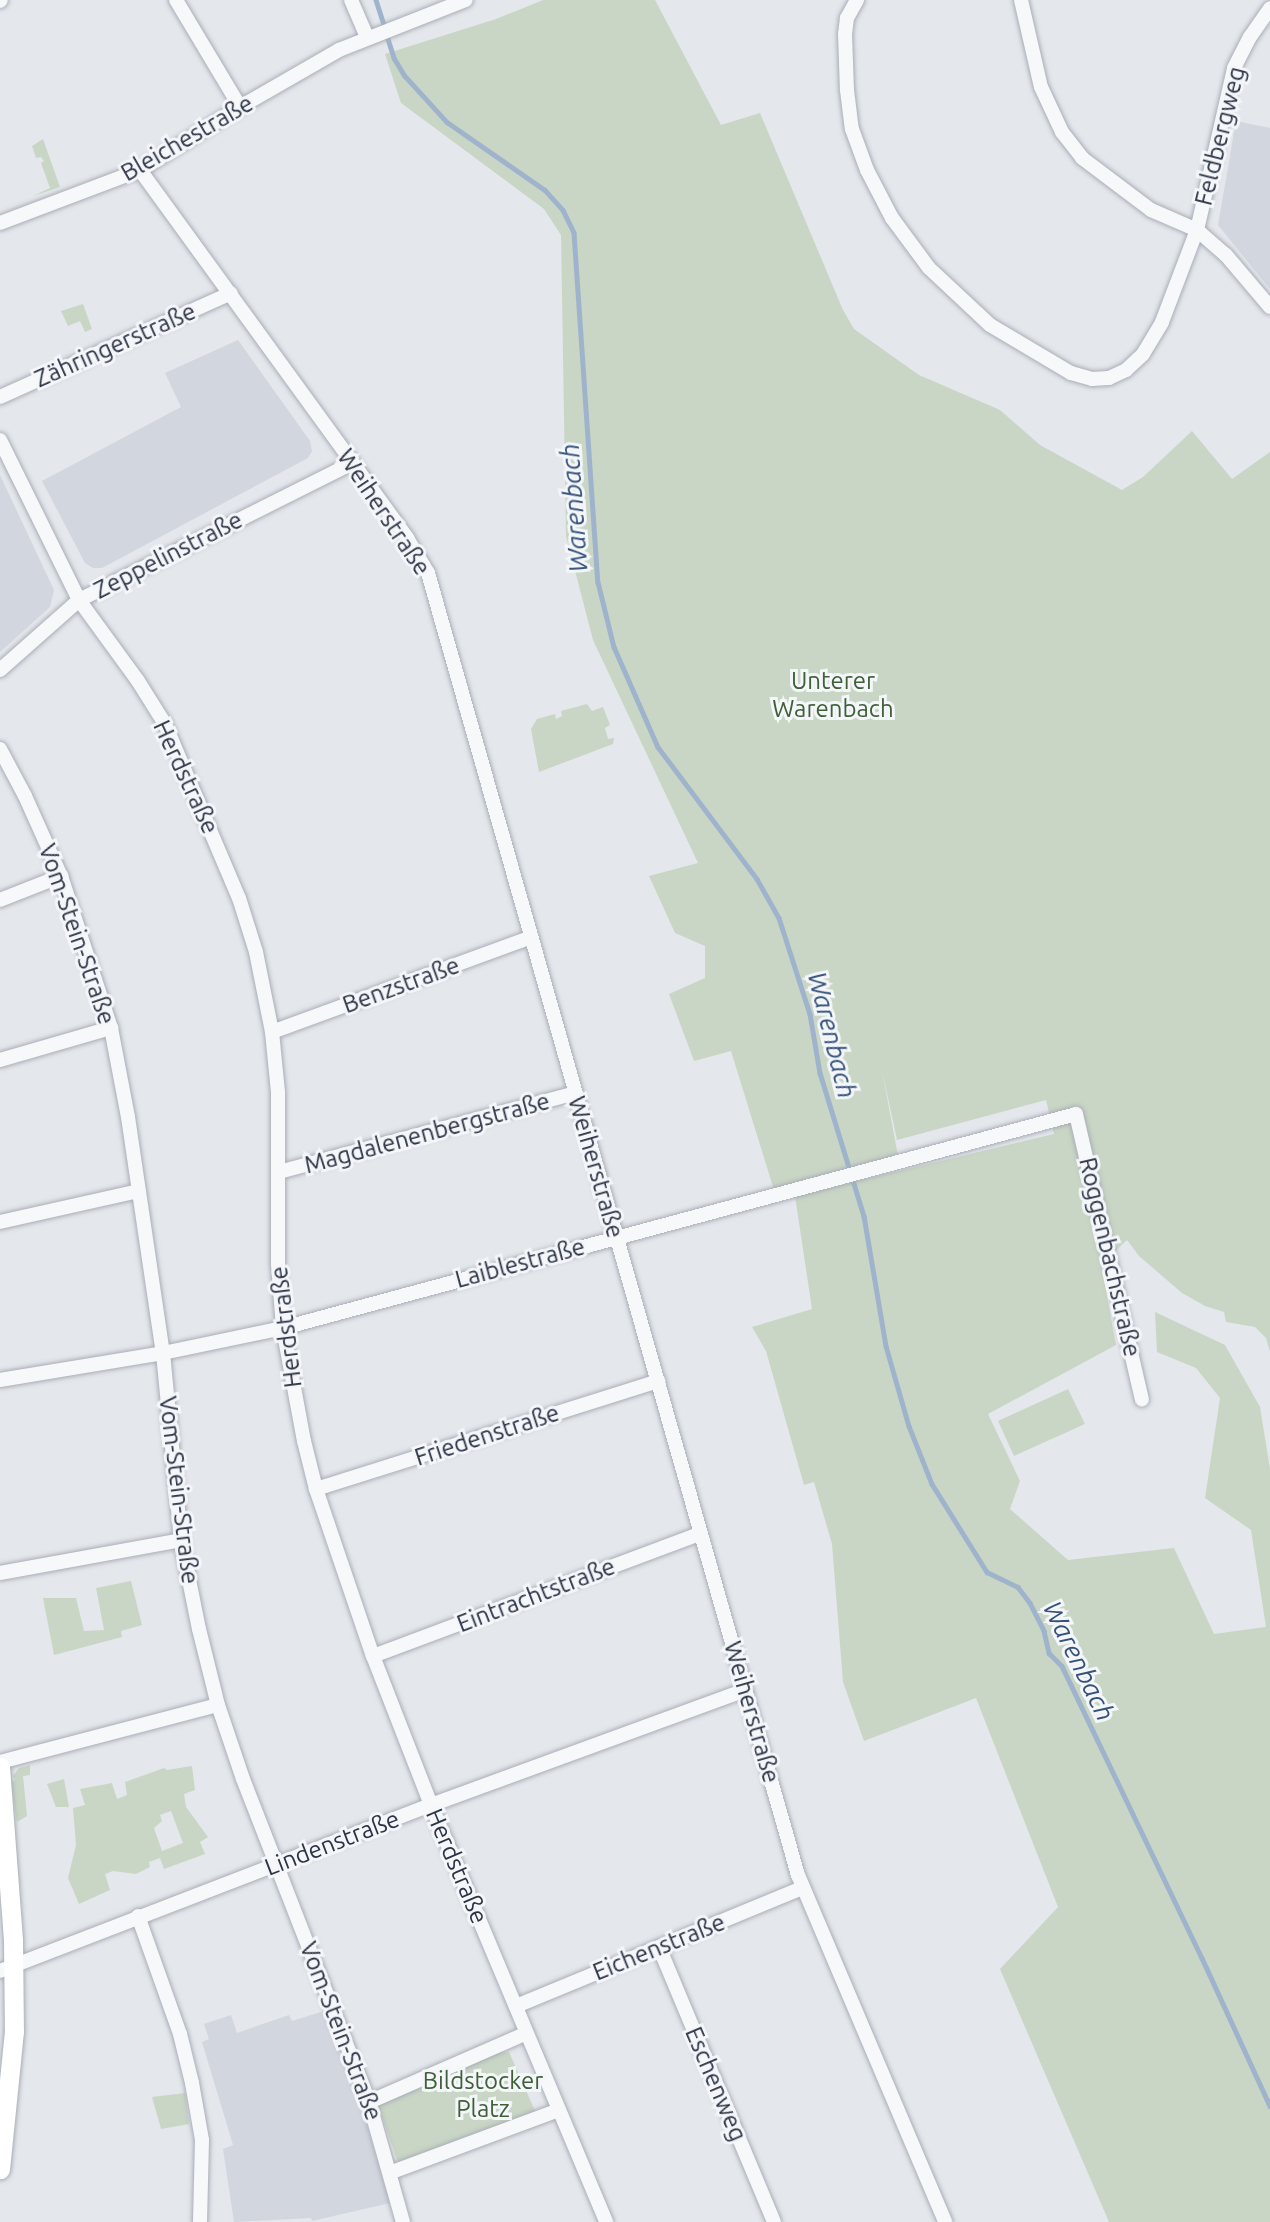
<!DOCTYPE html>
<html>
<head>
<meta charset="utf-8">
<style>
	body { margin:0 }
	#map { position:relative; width:1270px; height:2222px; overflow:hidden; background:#e4e7ec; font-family:Ubuntu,sans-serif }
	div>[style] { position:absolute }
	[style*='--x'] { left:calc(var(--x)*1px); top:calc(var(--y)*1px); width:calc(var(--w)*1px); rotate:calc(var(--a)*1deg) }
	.built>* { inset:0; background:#d2d6de }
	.green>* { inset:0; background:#c9d6c5 }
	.stream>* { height:4.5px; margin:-2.25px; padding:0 2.25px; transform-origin:2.25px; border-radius:2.25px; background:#9fb4cc }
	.roads { filter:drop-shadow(0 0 2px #a9aeb7) drop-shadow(0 0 2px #a9aeb7) }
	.street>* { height:14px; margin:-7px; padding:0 7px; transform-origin:7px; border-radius:7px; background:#f7f8fa }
	.secondary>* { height:19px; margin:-9.5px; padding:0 9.5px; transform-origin:9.5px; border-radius:9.5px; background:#fff }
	span { translate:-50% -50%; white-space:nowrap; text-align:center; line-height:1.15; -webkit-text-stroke:6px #f4f6f9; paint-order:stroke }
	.street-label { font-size:24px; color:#2b3445 }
	.park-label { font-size:24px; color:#3f6138 }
	.water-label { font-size:26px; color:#34527a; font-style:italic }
</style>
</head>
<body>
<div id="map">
	<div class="built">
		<div style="clip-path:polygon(1236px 121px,1270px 128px,1270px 289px,1218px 225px)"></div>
		<div style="clip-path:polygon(238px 340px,310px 441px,312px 451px,308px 458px,102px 568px,93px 568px,85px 563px,42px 481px,181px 407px,165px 373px)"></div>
		<div style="clip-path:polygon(0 475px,54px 590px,50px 607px,0 652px)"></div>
		<div style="clip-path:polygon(324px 2011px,367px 2126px,390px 2203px,312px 2221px,311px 2218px,234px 2222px,223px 2149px,233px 2145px,202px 2042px,209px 2039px,204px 2024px,231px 2015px,237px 2033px,289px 2015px,292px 2021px)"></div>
	</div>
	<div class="green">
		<div style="clip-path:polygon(543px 0,655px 0,721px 125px,760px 113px,843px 310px,854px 329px,919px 375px,1000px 410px,1040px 445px,1122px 490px,1143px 477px,1192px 431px,1232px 479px,1270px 452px,1270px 1352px,1266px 1338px,1255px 1327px,1226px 1322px,1224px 1312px,1205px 1306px,1182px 1293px,1139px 1256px,1127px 1240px,1101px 1264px,1116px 1345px,988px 1414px,1020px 1481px,1010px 1509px,1068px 1560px,1174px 1548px,1214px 1634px,1266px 1627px,1251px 1530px,1205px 1498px,1220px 1398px,1196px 1368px,1157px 1352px,1155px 1312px,1225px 1345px,1260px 1407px,1270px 1469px,1270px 2222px,1109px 2222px,1000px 1969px,1058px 1907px,976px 1698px,864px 1741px,843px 1682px,832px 1544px,814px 1482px,804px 1485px,766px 1351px,752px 1327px,812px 1309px,795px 1196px,1054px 1134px,1046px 1100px,897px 1140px,882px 1070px,898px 1156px,774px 1190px,731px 1051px,694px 1061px,669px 994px,705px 978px,705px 946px,675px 933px,649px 876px,698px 863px,593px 640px,566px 536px,561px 235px,544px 209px,401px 103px,385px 54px,496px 19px)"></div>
		<div style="clip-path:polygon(43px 139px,60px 187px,33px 196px,50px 188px,41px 163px,44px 161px,41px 157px,36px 158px,32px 146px)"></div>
		<div style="clip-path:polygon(83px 304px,92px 329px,85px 332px,80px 321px,68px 326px,61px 311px)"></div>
		<div style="clip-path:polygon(587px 704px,592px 711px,603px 707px,610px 725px,605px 728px,608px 739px,614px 738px,613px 744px,539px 772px,531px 729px,537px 719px,555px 714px,556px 719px,562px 716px,561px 711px)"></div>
		<div style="clip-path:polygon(1068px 1389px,1085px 1424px,1014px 1456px,998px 1421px)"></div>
		<div style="clip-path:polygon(131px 1581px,142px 1625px,121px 1631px,122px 1637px,54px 1655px,43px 1598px,76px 1598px,84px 1631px,104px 1630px,96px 1588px)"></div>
		<div style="clip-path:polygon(30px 1765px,30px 1775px,23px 1776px,27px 1816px,17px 1822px,11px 1783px,15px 1780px,13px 1776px,19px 1768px)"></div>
		<div style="clip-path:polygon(evenodd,192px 1766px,195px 1790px,184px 1794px,186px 1807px,208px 1837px,200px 1842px,205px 1854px,164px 1869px,160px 1858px,149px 1862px,150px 1867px,136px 1874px,113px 1871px,105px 1874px,110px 1890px,79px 1904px,68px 1878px,76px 1845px,73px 1808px,85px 1805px,80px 1789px,112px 1783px,117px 1799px,127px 1795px,125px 1782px,164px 1768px,167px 1770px,192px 1766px,171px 1811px,183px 1843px,162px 1851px,154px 1828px,162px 1821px,160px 1815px,171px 1811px)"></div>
		<div style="clip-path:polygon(64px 1779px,69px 1807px,56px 1807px,47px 1784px)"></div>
		<div style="clip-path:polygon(509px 2052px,535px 2111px,398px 2162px,378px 2105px,493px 2053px)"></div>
		<div style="clip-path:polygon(185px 2093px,189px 2124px,161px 2129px,152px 2097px)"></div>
	</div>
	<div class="stream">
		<div style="--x:376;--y:0;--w:28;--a:72"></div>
		<div style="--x:387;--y:36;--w:23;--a:72"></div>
		<div style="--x:394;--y:58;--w:21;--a:59"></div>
		<div style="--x:405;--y:76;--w:62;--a:47.6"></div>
		<div style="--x:447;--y:122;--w:119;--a:34.8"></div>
		<div style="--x:545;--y:190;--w:27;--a:48"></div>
		<div style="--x:563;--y:210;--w:25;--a:64"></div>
		<div style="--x:574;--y:233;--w:350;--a:86.1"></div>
		<div style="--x:598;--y:582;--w:67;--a:76.2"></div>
		<div style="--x:614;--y:647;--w:109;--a:66.3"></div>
		<div style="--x:658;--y:747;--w:165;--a:53.1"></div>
		<div style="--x:757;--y:879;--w:45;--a:60.6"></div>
		<div style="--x:779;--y:918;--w:101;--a:72.1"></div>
		<div style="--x:810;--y:1014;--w:60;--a:80.4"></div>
		<div style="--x:820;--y:1073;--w:150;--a:72.9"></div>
		<div style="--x:864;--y:1216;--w:132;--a:80.4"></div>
		<div style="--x:886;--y:1346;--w:83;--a:74"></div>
		<div style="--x:909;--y:1426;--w:62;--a:68.4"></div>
		<div style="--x:932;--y:1484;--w:104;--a:58"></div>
		<div style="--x:987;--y:1572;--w:34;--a:26"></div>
		<div style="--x:1018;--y:1587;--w:20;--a:53"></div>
		<div style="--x:1030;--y:1603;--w:31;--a:63"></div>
		<div style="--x:1044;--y:1631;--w:23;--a:77"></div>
		<div style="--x:1049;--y:1653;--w:18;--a:45"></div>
		<div style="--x:1062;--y:1666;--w:324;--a:64.4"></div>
		<div style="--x:1202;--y:1958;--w:163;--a:65.3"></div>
	</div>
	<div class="roads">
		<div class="street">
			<div style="--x:176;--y:0;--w:125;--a:59.1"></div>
			<div style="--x:351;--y:0;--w:40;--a:66.6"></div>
			<div style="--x:857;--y:0;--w:21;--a:119"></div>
			<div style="--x:847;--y:18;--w:16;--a:97"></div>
			<div style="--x:845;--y:34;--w:56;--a:88"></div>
			<div style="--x:847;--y:90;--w:39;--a:83"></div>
			<div style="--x:852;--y:129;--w:44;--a:69.9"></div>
			<div style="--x:867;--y:170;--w:54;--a:62.5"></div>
			<div style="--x:892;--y:218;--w:62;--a:53.5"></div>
			<div style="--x:929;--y:268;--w:83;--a:43.1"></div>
			<div style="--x:990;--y:325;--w:94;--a:30.7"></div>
			<div style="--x:1071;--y:373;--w:22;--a:16"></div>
			<div style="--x:1092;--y:379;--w:17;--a:-3"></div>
			<div style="--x:1109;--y:378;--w:19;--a:-25"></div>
			<div style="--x:1126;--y:370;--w:23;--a:-43"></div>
			<div style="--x:1143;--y:354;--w:37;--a:-59"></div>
			<div style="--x:1162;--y:322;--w:98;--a:-69.2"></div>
			<div style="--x:1197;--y:230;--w:166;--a:-77.1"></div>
			<div style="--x:1234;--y:68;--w:35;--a:-63"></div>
			<div style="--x:1250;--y:37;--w:35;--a:-55"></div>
			<div style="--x:1021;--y:0;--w:89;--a:77.1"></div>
			<div style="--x:1041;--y:87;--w:50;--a:65"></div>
			<div style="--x:1062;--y:132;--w:33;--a:52"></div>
			<div style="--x:1082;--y:158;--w:86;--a:37"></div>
			<div style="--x:1151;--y:210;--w:50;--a:23.5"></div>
			<div style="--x:1197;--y:230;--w:38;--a:41"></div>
			<div style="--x:1226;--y:255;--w:68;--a:49.8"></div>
			<div style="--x:0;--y:1;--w:1;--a:-45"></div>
			<div style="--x:140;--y:170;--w:455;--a:54"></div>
			<div style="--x:407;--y:538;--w:41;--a:59"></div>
			<div style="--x:428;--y:573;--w:1354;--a:74.14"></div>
			<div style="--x:798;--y:1875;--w:377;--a:67"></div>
			<div style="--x:0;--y:223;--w:150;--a:-20.7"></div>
			<div style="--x:140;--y:170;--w:118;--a:-32.2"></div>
			<div style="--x:240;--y:107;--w:114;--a:-29.9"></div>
			<div style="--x:339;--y:50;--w:136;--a:-21.5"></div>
			<div style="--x:0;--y:397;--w:253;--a:-24.2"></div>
			<div style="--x:0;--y:440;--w:178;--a:63.7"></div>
			<div style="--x:79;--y:600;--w:100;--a:53.9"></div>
			<div style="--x:138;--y:681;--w:51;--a:57.9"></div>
			<div style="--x:165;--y:724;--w:189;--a:67"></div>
			<div style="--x:239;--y:898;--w:57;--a:72.5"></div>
			<div style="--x:256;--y:952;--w:82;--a:78.7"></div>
			<div style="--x:272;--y:1032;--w:60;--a:84.3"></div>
			<div style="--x:278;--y:1092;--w:172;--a:90"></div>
			<div style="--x:278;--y:1264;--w:64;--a:85.5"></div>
			<div style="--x:283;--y:1328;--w:115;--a:79.5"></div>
			<div style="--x:304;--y:1441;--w:49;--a:76"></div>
			<div style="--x:316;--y:1489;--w:176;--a:71.2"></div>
			<div style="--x:373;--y:1656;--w:160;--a:68.7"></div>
			<div style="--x:431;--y:1805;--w:452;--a:67.2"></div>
			<div style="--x:0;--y:670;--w:106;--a:-41.5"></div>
			<div style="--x:79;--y:600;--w:305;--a:-26.6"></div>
			<div style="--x:0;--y:749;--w:53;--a:62"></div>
			<div style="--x:25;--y:796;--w:88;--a:65.8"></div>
			<div style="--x:61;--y:876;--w:160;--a:71.8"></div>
			<div style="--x:111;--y:1028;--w:91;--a:79.2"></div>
			<div style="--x:128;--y:1117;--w:239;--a:81.6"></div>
			<div style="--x:163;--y:1353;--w:188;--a:84.5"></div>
			<div style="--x:181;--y:1540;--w:91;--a:78.6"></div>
			<div style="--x:199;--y:1629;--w:78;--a:76"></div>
			<div style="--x:218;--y:1705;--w:78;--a:71.3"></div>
			<div style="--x:243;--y:1779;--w:347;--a:68.7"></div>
			<div style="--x:369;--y:2102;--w:125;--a:74.2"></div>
			<div style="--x:0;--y:900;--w:66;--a:-21.5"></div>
			<div style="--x:272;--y:1032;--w:276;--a:-20.1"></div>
			<div style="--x:0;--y:1060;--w:116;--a:-16.1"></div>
			<div style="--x:279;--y:1172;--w:306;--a:-14.9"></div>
			<div style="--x:0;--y:1222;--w:142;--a:-12.6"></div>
			<div style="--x:0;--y:1380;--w:165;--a:-9.4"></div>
			<div style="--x:163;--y:1353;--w:123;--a:-11.8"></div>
			<div style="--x:283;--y:1328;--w:821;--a:-15.1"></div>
			<div style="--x:1076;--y:1114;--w:293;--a:77"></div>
			<div style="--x:316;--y:1489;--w:359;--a:-17.5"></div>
			<div style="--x:0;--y:1573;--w:184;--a:-10.3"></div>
			<div style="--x:373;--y:1656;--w:348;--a:-20.5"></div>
			<div style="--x:0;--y:1762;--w:225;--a:-14.7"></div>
			<div style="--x:138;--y:1916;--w:125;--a:70.4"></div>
			<div style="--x:180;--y:2034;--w:50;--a:76.2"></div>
			<div style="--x:192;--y:2083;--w:58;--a:80"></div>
			<div style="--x:202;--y:2140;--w:82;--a:91.4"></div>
			<div style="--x:659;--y:1947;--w:298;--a:67.3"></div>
			<div style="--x:0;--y:1971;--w:462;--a:-21.1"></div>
			<div style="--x:431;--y:1805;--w:334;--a:-20.1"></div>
			<div style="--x:516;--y:2006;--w:309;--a:-22.4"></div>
			<div style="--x:369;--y:2102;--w:172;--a:-23.6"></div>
			<div style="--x:392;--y:2172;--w:178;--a:-20.4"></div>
		</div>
		<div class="secondary">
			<div style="--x:0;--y:1767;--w:173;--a:85.7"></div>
			<div style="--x:13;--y:1940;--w:91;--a:89.4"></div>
			<div style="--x:14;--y:2031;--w:139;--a:95.8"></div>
		</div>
	</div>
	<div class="street-label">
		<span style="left:1220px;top:136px;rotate:-76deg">Feldbergweg</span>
		<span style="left:187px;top:138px;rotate:-30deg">Bleichestraße</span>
		<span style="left:115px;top:345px;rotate:-24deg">Zähringerstraße</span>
		<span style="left:384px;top:512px;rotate:56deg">Weiherstraße</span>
		<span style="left:168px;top:555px;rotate:-27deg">Zeppelinstraße</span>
		<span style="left:186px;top:777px;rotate:65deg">Herdstraße</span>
		<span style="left:77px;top:934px;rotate:71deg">Vom-Stein-Straße</span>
		<span style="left:401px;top:985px;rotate:-20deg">Benzstraße</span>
		<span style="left:427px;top:1133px;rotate:-15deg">Magdalenenbergstraße</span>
		<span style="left:596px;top:1167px;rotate:74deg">Weiherstraße</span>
		<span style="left:1110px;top:1257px;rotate:77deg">Roggenbachstraße</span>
		<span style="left:520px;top:1263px;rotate:-15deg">Laiblestraße</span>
		<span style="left:286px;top:1327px;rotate:-97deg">Herdstraße</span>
		<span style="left:487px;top:1435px;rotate:-18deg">Friedenstraße</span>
		<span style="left:179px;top:1490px;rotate:83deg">Vom-Stein-Straße</span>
		<span style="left:536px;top:1595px;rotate:-21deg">Eintrachtstraße</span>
		<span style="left:752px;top:1712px;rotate:74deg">Weiherstraße</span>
		<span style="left:332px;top:1843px;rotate:-21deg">Lindenstraße</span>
		<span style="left:457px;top:1866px;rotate:67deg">Herdstraße</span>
		<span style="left:659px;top:1947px;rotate:-22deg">Eichenstraße</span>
		<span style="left:341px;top:2031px;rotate:69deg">Vom-Stein-Straße</span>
		<span style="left:716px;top:2084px;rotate:67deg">Eschenweg</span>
	</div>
	<div class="park-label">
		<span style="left:833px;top:695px">Unterer<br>Warenbach</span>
		<span style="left:483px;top:2095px">Bildstocker<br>Platz</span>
	</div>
	<div class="water-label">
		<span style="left:574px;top:508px;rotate:-94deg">Warenbach</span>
		<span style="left:832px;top:1035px;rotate:76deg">Warenbach</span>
		<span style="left:1079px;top:1661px;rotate:64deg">Warenbach</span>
	</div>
</div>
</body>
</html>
